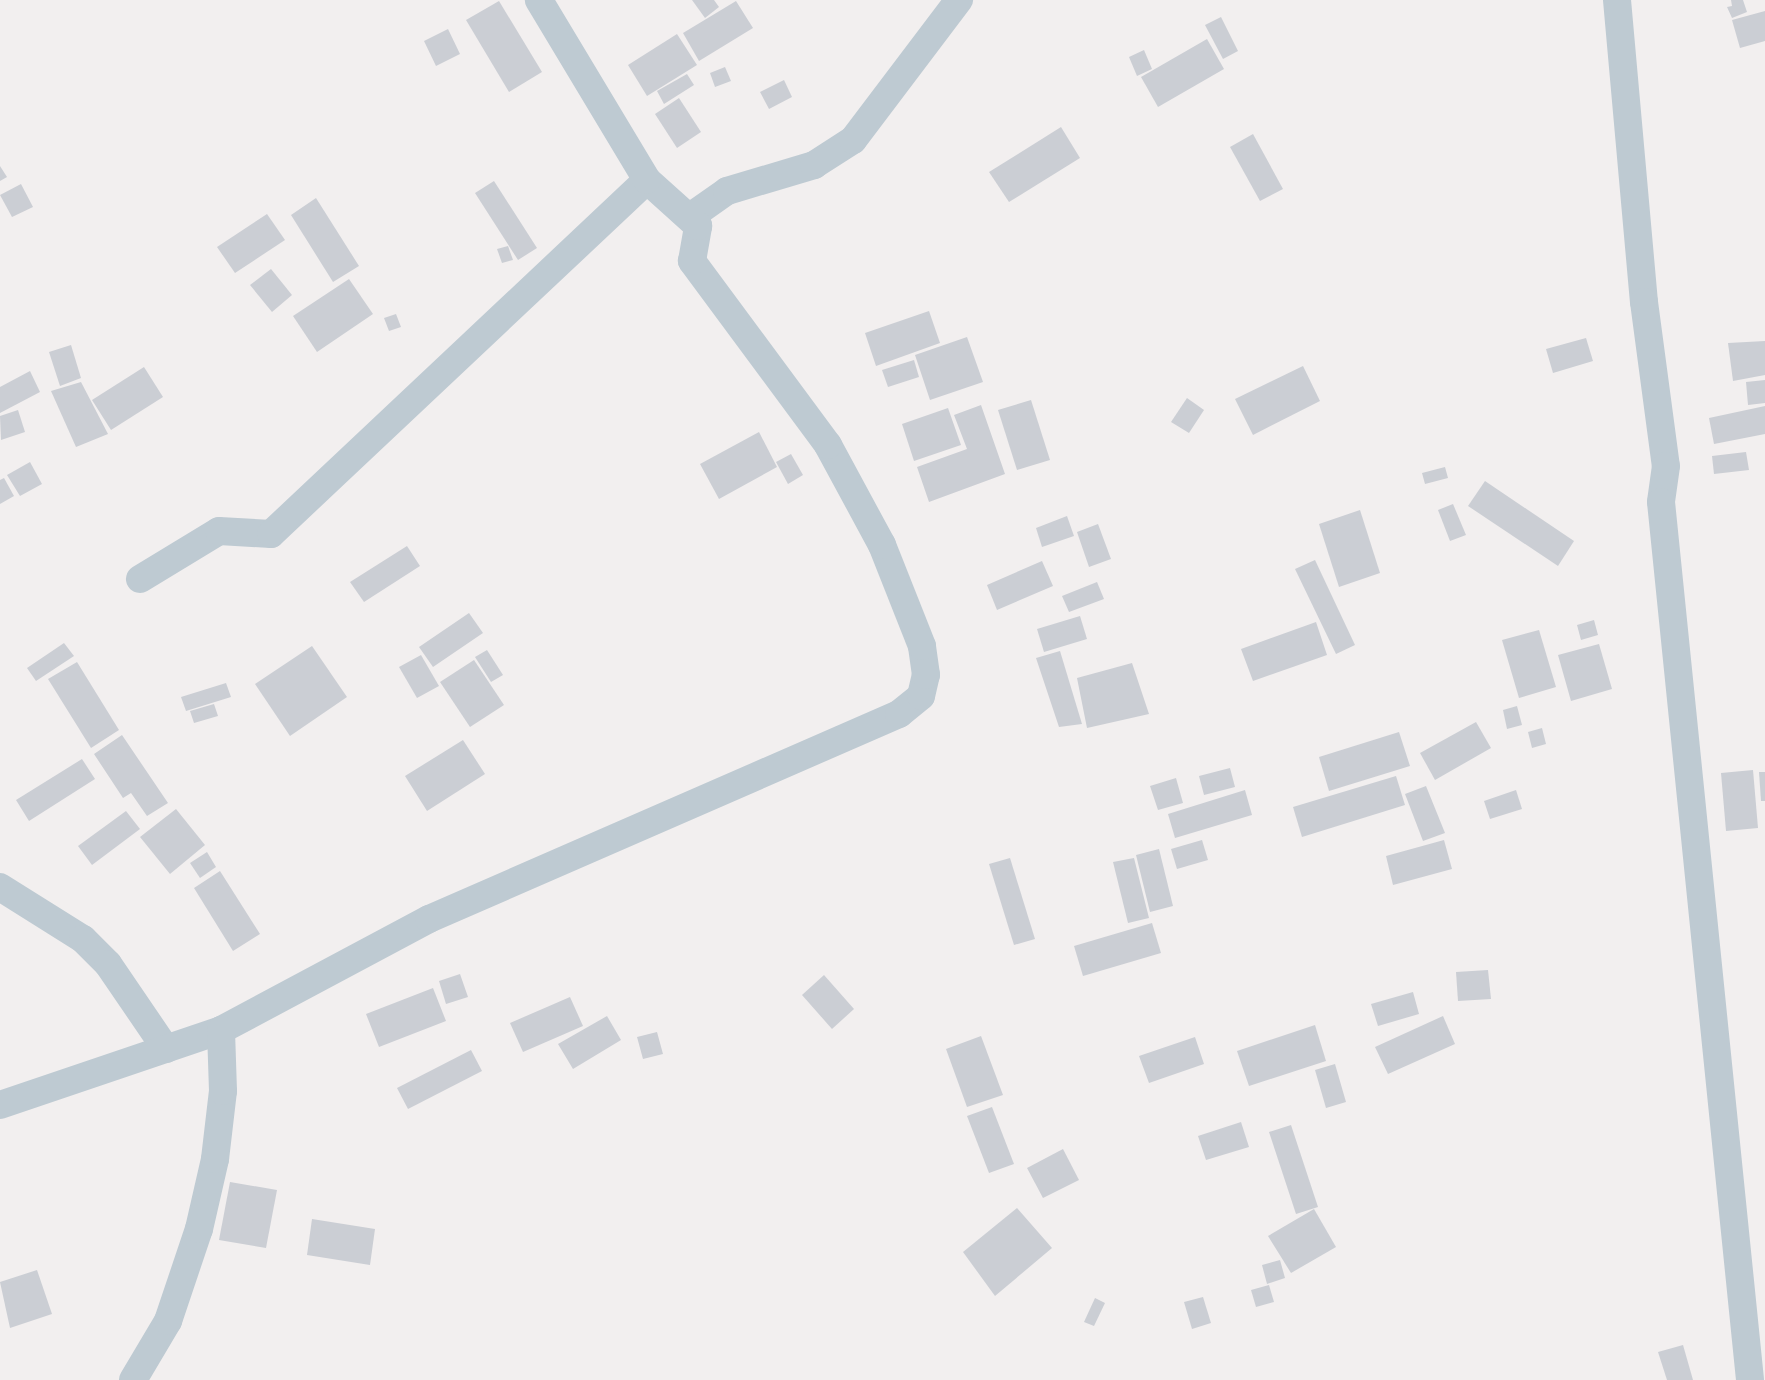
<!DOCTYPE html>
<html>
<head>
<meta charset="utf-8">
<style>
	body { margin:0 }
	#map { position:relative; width:1765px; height:1380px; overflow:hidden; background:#f2efef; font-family:"Sofia Sans Condensed",sans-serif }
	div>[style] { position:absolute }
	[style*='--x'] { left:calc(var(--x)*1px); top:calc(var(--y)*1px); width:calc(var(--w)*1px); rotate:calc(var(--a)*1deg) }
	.building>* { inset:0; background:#cbced4 }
	.minor>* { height:28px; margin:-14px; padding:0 14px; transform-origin:14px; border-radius:14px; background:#becad2 }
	span { translate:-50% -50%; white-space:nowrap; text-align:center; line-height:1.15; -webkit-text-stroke:5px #fff; paint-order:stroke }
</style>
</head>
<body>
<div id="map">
	<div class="building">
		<div style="clip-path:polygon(692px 0,714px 0,719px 7px,705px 18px)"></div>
		<div style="clip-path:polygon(1731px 0,1743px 0,1747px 12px,1732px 18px,1727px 7px,1732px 6px)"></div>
		<div style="clip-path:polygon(499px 1px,542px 72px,509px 92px,466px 20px)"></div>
		<div style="clip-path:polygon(736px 1px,753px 28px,699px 61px,683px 33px)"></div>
		<div style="clip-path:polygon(1765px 11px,1765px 41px,1740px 48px,1732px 20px)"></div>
		<div style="clip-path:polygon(1221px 17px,1238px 51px,1223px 59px,1205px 25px)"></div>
		<div style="clip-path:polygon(448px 29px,460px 54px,436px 66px,424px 41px)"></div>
		<div style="clip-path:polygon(677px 34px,697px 65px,647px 96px,628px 65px)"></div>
		<div style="clip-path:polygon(1207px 39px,1224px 69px,1158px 107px,1141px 77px)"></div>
		<div style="clip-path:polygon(1144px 50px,1152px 69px,1137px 76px,1129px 57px)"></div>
		<div style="clip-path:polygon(725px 67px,731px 81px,715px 87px,710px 73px)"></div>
		<div style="clip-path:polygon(687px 74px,694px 85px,664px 104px,657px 91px)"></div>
		<div style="clip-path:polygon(784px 80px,792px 97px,769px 109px,760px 92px)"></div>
		<div style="clip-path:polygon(679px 98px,701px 132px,677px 148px,655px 114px)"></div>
		<div style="clip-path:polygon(1061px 127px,1080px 158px,1009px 202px,989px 172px)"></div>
		<div style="clip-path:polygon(1253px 134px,1283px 189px,1260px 201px,1230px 147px)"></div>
		<div style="clip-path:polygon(0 166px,7px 177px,0 181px)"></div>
		<div style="clip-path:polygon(494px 181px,537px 248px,518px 260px,475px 193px)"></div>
		<div style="clip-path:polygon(21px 184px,33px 207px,12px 217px,0 195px)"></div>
		<div style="clip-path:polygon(316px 198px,359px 266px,333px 282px,291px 215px)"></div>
		<div style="clip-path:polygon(267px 214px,285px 240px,235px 273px,217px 247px)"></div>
		<div style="clip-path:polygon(508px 246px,513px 260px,502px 263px,497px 249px)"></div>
		<div style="clip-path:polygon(271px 269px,292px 295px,272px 312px,250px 285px)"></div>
		<div style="clip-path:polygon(349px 279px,373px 314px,317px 352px,293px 316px)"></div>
		<div style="clip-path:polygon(929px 311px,940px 343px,876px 366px,865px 333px)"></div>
		<div style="clip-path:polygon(396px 314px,401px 327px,389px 331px,384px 318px)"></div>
		<div style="clip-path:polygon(967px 337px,983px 382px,930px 400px,915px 355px)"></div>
		<div style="clip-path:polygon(1586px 338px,1593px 361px,1553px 373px,1546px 349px)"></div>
		<div style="clip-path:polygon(1765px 341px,1765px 375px,1733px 381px,1728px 343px)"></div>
		<div style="clip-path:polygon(71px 345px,81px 378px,60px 386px,49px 352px)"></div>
		<div style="clip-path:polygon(914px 360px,919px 377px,888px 387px,882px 370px)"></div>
		<div style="clip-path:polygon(1303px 366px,1320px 401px,1253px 435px,1235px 399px)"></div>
		<div style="clip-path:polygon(144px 367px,163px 397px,111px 430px,92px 400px)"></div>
		<div style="clip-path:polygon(30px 371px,40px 392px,0 413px,0 387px)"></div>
		<div style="clip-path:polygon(1765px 380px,1765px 403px,1748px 405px,1746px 382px)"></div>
		<div style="clip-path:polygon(81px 382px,108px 434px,76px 447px,51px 391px)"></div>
		<div style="clip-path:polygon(1187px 398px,1204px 410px,1189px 433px,1171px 422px)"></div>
		<div style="clip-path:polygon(1031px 400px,1050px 460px,1017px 470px,998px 410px)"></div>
		<div style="clip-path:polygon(981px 405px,1005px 474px,929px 502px,917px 467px,967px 449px,954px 415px)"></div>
		<div style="clip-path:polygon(1765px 406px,1765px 434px,1714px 444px,1709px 418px)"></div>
		<div style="clip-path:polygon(948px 408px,961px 445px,914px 461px,902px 424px)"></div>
		<div style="clip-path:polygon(18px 410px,25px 432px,1px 440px,0 416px)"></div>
		<div style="clip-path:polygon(759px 432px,777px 467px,719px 499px,700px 464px)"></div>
		<div style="clip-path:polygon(1746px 452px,1749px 470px,1714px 474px,1712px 456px)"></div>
		<div style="clip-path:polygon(791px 454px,803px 475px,788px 484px,776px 462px)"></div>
		<div style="clip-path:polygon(30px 462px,42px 484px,20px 496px,7px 475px)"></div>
		<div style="clip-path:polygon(1445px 467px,1448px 478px,1425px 484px,1422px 473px)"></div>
		<div style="clip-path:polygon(4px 478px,14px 496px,0 504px,0 480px)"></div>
		<div style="clip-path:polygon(1485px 481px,1574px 541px,1558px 566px,1468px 506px)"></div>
		<div style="clip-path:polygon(1453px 504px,1466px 535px,1450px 541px,1438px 510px)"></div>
		<div style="clip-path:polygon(1360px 510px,1380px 573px,1339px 587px,1319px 524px)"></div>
		<div style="clip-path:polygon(1067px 516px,1074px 536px,1042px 547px,1036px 528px)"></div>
		<div style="clip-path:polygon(1098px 524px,1111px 559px,1089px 567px,1077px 532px)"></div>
		<div style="clip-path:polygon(407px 546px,420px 566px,364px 602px,350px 582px)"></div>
		<div style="clip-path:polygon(1315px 560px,1355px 645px,1336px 654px,1295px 569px)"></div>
		<div style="clip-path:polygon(1042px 561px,1053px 586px,997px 610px,987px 585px)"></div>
		<div style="clip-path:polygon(1097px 582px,1104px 599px,1069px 612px,1062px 596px)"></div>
		<div style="clip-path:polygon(469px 613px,483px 633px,433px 667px,419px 647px)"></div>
		<div style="clip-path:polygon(1080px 616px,1087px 639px,1044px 652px,1037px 629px)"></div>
		<div style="clip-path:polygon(1594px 620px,1598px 635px,1581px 640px,1577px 625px)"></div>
		<div style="clip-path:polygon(1316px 622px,1327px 655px,1253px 681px,1241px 649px)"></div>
		<div style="clip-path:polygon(1539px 630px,1556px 687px,1519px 698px,1502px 640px)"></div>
		<div style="clip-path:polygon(64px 643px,74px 656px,36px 681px,27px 668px)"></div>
		<div style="clip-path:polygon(1599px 644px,1612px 689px,1571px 701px,1558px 655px)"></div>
		<div style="clip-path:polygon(312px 646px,347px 697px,290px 736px,255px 684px)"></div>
		<div style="clip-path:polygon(487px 650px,503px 675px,491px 682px,475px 657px)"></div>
		<div style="clip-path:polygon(1060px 651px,1082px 724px,1059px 727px,1036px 658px)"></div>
		<div style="clip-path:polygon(421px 655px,439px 686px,417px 698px,399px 667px)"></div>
		<div style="clip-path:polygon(474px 660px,504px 705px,470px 727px,440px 682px)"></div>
		<div style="clip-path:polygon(77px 662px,119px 730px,91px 748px,48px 679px)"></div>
		<div style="clip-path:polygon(1132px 663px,1149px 714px,1087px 728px,1077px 678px)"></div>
		<div style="clip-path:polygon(226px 683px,231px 697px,186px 711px,181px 697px)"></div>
		<div style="clip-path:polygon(214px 704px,218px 716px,194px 723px,190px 711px)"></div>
		<div style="clip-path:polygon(1517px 706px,1522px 725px,1507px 729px,1503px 710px)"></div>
		<div style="clip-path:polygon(1476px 722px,1491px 748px,1435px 780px,1420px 753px)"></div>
		<div style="clip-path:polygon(1542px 728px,1546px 744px,1532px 748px,1528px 732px)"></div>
		<div style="clip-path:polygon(1399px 732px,1410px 766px,1329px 791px,1319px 757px)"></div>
		<div style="clip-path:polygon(122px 735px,168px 803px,147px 816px,131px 793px,123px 798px,94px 754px)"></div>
		<div style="clip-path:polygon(463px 740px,485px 774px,427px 811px,405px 776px)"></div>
		<div style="clip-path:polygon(82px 759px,95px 779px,29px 821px,16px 800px)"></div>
		<div style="clip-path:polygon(1230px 768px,1235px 787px,1204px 795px,1199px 776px)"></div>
		<div style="clip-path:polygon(1753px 770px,1758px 828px,1726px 831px,1721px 773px)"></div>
		<div style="clip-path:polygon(1759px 772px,1765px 772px,1765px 801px,1761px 801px)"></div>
		<div style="clip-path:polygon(1396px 776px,1405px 805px,1302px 837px,1293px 807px)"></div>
		<div style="clip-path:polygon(1176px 778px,1183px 803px,1158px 810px,1150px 786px)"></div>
		<div style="clip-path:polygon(1426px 786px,1445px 833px,1423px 841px,1405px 794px)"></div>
		<div style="clip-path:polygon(1245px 790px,1252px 815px,1175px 838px,1168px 814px)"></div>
		<div style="clip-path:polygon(1516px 790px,1522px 809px,1490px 819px,1484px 801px)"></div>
		<div style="clip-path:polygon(176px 809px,205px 845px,170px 874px,140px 837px)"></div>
		<div style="clip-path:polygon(126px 811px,140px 829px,92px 865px,78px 846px)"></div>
		<div style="clip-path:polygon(1202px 840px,1208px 860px,1177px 869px,1171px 849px)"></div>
		<div style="clip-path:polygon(1444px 840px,1452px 869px,1393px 885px,1386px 856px)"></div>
		<div style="clip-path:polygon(1159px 849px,1173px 906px,1150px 912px,1136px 855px)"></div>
		<div style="clip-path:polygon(207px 852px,216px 867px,200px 878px,190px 863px)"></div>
		<div style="clip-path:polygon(1010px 858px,1035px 939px,1014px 945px,989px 864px)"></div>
		<div style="clip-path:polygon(1134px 858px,1149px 918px,1128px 923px,1113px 862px)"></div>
		<div style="clip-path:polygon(220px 871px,260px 934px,233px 951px,194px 888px)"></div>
		<div style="clip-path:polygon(1152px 923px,1161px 953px,1083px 976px,1074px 946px)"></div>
		<div style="clip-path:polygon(1488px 970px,1491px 999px,1458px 1001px,1456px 972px)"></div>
		<div style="clip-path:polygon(460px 974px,468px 997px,446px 1004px,439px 981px)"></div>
		<div style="clip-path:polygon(824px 975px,854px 1009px,832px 1029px,802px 995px)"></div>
		<div style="clip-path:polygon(433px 988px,446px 1021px,379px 1047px,366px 1014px)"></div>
		<div style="clip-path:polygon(1413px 992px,1419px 1014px,1378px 1026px,1371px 1004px)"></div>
		<div style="clip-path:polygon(570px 997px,583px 1026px,523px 1052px,510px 1023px)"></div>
		<div style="clip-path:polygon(607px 1016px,621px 1040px,573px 1069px,558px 1044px)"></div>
		<div style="clip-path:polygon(1443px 1016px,1455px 1044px,1388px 1074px,1375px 1047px)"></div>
		<div style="clip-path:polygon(1315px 1025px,1326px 1061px,1249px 1086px,1237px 1051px)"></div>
		<div style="clip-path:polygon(657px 1032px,663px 1054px,643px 1059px,637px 1037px)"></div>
		<div style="clip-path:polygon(981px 1036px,1003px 1095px,967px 1107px,946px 1049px)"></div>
		<div style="clip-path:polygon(1195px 1037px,1204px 1064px,1149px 1083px,1139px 1056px)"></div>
		<div style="clip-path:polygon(471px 1050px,482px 1071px,408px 1109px,397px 1088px)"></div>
		<div style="clip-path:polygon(1335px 1064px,1346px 1102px,1326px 1108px,1315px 1070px)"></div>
		<div style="clip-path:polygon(992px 1107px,1014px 1164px,989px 1173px,967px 1116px)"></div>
		<div style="clip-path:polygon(1241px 1122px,1249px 1147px,1206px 1160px,1198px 1136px)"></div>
		<div style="clip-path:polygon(1291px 1125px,1318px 1207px,1296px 1214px,1269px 1132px)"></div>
		<div style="clip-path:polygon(1063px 1149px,1079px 1180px,1043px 1198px,1027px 1168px)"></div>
		<div style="clip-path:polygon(230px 1182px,277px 1190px,266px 1248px,219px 1240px)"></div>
		<div style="clip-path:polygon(1017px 1208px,1052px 1248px,995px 1296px,963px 1252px)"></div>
		<div style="clip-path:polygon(1314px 1209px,1336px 1247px,1291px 1273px,1268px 1236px)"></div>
		<div style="clip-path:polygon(312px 1219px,375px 1229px,370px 1265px,307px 1255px)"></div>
		<div style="clip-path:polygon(1280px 1260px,1285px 1278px,1267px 1284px,1262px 1265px)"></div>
		<div style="clip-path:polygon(37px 1270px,52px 1314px,10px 1328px,0 1282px)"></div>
		<div style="clip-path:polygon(1269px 1285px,1274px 1302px,1256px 1307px,1251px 1290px)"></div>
		<div style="clip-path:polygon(1203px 1297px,1211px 1323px,1192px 1329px,1184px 1302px)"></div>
		<div style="clip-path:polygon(1095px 1298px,1105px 1303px,1094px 1326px,1084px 1322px)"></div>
		<div style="clip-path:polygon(1683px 1345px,1693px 1380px,1667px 1380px,1658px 1352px)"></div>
	</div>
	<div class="minor">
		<div style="--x:1617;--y:0;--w:303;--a:84.9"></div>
		<div style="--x:1644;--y:302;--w:165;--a:82.4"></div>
		<div style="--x:1666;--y:466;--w:36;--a:98"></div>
		<div style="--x:1661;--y:502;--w:882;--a:84.21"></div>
		<div style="--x:698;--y:226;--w:12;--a:-132"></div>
		<div style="--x:690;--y:217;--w:45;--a:-35.1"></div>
		<div style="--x:727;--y:191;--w:91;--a:-16.6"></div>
		<div style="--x:814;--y:165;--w:46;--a:-32.7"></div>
		<div style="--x:853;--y:140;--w:176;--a:-52.9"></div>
		<div style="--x:140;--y:579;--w:92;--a:-31.3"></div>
		<div style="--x:219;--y:531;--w:52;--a:3.3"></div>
		<div style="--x:271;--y:534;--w:516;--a:-43.27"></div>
		<div style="--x:0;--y:887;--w:98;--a:32.1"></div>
		<div style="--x:83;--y:939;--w:35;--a:45"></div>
		<div style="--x:108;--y:964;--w:103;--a:55.7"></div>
		<div style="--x:0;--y:1105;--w:233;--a:-18.7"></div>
		<div style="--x:221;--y:1030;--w:236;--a:-28.1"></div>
		<div style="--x:429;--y:919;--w:513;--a:-23.57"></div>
		<div style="--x:899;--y:714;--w:28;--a:-39"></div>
		<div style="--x:921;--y:696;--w:22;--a:-77"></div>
		<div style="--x:926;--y:675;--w:29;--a:-98"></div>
		<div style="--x:922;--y:646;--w:109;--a:-111.6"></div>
		<div style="--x:882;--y:545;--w:114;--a:-118.4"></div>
		<div style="--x:828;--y:445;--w:229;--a:-126.5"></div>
		<div style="--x:692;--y:261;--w:36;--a:-80"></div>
		<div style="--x:698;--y:226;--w:69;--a:-138"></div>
		<div style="--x:647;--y:180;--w:210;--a:-121"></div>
		<div style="--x:133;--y:1380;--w:69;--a:-59.3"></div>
		<div style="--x:168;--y:1321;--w:97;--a:-71.4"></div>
		<div style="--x:199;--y:1229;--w:72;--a:-77.1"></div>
		<div style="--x:215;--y:1159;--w:68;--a:-83.3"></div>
		<div style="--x:223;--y:1091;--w:61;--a:-91.9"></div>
	</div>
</div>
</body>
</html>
